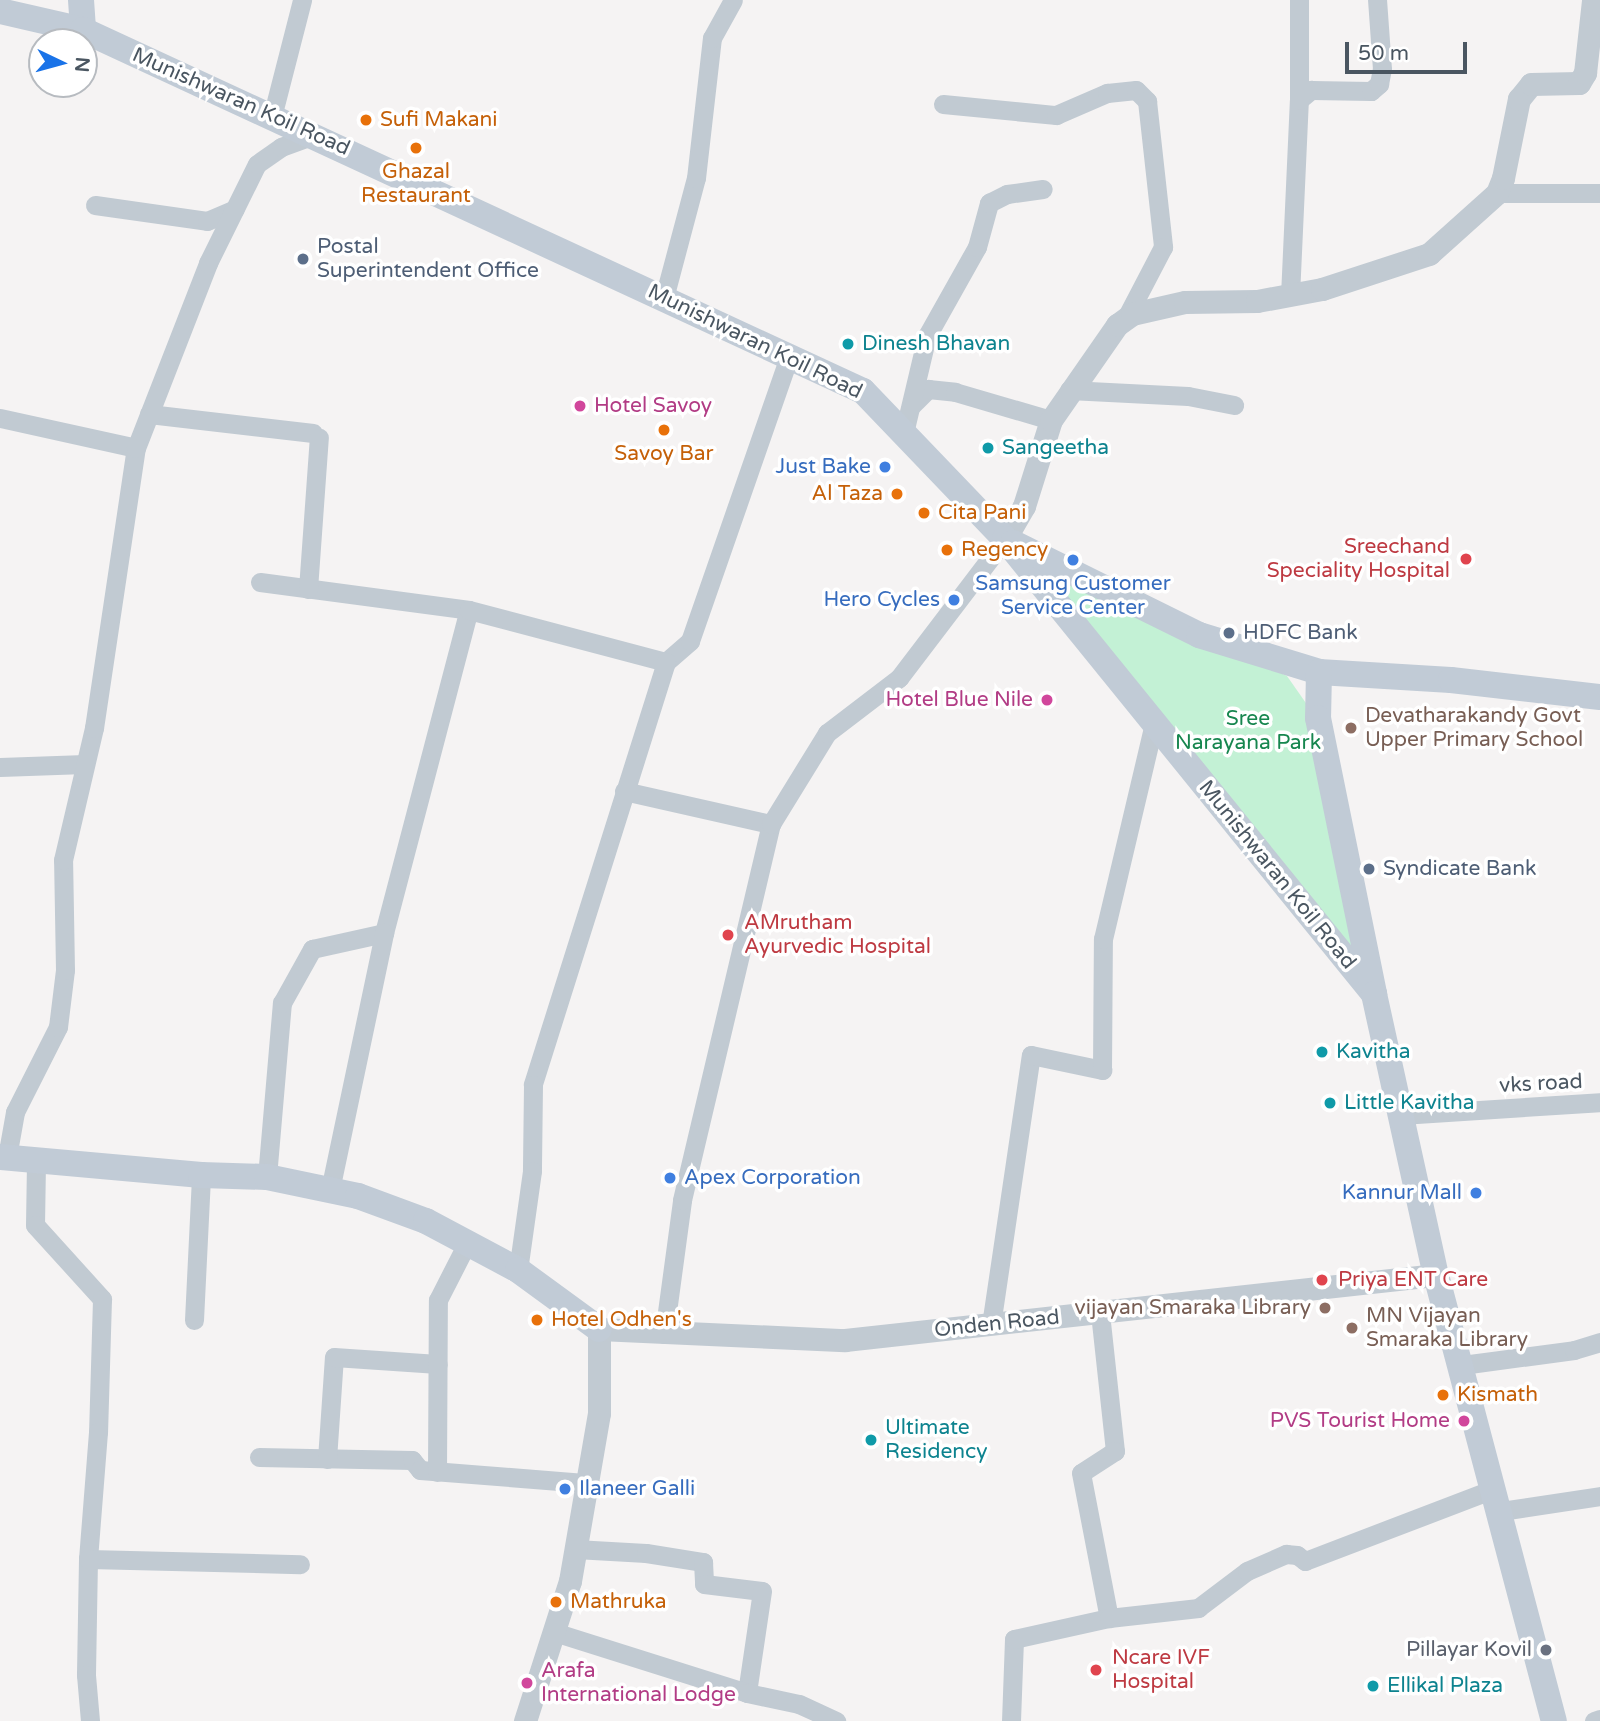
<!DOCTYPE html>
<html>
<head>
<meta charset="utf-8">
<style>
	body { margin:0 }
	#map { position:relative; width:1600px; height:1721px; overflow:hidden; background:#f5f3f3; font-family:"Varela Round",sans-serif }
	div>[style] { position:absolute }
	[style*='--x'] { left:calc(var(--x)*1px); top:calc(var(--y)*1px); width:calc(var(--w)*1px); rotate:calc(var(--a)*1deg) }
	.green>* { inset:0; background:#c3f1d5 }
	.minor>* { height:19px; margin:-9.5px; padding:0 9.5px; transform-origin:9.5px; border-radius:9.5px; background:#c1cad2 }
	.tertiary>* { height:23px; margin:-11.5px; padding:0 11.5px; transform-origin:11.5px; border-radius:11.5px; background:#c1cad2 }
	.secondary>* { height:26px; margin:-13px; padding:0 13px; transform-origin:13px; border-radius:13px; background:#c1cbd6 }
	.dots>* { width:19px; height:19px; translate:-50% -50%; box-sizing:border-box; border:4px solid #fff; border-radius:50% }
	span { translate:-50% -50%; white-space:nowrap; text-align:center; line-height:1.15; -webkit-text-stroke:7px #fff; paint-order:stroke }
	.street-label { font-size:21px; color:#4a5661 }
	.food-label { font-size:21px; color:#c56008 }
	.left { translate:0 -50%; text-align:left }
	.right { translate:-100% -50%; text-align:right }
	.service-label { font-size:21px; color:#4e5e75 }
	.culture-label { font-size:21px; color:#0d838f }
	.hotel-label { font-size:21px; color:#b23c85 }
	.shop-label { font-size:21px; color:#366cbe }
	.health-label { font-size:21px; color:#be3a42 }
	.education-label { font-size:21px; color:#785e54 }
	.park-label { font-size:21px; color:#17864f }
	.worship-label { font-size:21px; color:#5b616d }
	.north { position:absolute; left:28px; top:28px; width:70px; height:70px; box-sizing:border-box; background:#fff; border:2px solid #b7bbc0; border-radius:50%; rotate:95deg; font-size:19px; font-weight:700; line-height:28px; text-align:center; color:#4a5661 }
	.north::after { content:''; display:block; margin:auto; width:24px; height:32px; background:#1a73e8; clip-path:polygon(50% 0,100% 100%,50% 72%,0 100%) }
	.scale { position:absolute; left:1345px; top:42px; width:122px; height:32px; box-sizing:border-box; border:4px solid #4a5661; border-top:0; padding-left:9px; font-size:21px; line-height:24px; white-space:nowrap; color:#4a5661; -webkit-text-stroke:5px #fff; paint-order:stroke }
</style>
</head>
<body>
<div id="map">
	<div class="green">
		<div style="clip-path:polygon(1017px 549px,1287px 676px,1308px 706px,1364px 974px)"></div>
	</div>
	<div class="minor">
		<div style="--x:1299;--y:100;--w:16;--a:-40"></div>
		<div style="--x:1311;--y:90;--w:60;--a:1"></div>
		<div style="--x:1371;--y:91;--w:11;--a:-41"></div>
		<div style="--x:1379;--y:84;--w:15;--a:-79"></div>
		<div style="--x:1382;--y:69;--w:69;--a:-94.1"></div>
		<div style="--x:943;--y:104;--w:114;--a:5.6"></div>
		<div style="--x:1056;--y:115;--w:56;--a:-23.3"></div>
		<div style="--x:1107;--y:93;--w:29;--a:-6"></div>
		<div style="--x:1136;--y:90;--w:16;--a:45"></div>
		<div style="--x:1147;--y:101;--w:147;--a:83.7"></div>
		<div style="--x:1163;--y:247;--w:80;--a:117.5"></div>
		<div style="--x:272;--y:117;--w:121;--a:-75.6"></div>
		<div style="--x:1497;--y:193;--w:103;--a:0"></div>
		<div style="--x:95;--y:205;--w:113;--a:8.1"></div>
		<div style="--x:207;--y:221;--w:30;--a:-23"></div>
		<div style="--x:1290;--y:296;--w:196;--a:-87.4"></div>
		<div style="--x:1299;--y:100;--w:100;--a:-90"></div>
		<div style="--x:664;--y:298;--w:124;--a:-75.1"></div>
		<div style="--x:696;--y:178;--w:141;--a:-83.5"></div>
		<div style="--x:712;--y:38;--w:43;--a:-61.1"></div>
		<div style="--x:1069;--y:390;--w:119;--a:2.9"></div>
		<div style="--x:1188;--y:396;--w:47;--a:11.1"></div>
		<div style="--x:912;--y:405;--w:23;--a:-45"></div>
		<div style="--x:928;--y:389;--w:27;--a:6"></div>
		<div style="--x:955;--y:392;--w:100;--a:16.3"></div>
		<div style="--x:149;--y:414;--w:165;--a:6.6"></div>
		<div style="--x:0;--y:418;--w:139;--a:12.4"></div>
		<div style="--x:904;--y:433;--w:100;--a:-76.7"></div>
		<div style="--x:927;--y:336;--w:102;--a:-60.7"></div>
		<div style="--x:977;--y:247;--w:46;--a:-74.7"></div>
		<div style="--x:989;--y:203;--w:20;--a:-27"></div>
		<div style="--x:1007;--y:194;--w:36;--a:-8"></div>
		<div style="--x:260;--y:582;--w:211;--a:7.6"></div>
		<div style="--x:308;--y:589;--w:152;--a:-85.9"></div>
		<div style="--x:666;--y:662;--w:32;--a:-41"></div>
		<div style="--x:690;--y:641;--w:302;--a:-70.8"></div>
		<div style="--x:0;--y:767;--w:85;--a:-2"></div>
		<div style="--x:624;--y:791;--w:151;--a:12.7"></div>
		<div style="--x:1401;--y:1115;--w:199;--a:-3.7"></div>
		<div style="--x:7;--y:1157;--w:46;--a:-79.9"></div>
		<div style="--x:15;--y:1112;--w:95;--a:-63.2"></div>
		<div style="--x:58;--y:1027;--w:57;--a:-83"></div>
		<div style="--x:65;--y:970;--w:110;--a:-91"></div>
		<div style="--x:63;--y:860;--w:136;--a:-76.8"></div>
		<div style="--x:94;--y:728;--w:283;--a:-81.5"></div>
		<div style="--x:136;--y:448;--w:199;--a:-68.7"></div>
		<div style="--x:208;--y:263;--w:110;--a:-63.7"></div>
		<div style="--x:257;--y:164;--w:29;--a:-35"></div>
		<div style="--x:281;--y:147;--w:35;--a:-20"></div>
		<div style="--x:36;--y:1162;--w:63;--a:90.9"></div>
		<div style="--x:35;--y:1225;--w:100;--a:47.8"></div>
		<div style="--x:102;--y:1299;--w:133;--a:91.7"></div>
		<div style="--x:98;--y:1432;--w:127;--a:94.5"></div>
		<div style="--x:88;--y:1559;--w:116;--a:91"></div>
		<div style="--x:86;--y:1675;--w:46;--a:85"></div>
		<div style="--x:267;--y:1177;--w:175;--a:-85.1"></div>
		<div style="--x:282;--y:1003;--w:62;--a:-60.9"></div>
		<div style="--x:312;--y:949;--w:74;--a:-12.5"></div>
		<div style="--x:384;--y:933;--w:334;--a:-75.3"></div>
		<div style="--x:469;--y:610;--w:204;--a:14.8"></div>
		<div style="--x:666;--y:662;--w:443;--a:107.5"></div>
		<div style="--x:533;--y:1085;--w:86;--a:90.7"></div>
		<div style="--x:532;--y:1171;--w:100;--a:98"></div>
		<div style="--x:330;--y:1190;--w:263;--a:-78.1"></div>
		<div style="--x:1100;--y:1313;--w:139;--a:83.8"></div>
		<div style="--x:1115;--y:1451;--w:40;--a:147.1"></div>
		<div style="--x:1081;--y:1473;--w:148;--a:79.1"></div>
		<div style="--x:194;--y:1320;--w:145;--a:-87.2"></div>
		<div style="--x:991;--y:1325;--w:273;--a:-81.6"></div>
		<div style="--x:1031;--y:1055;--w:73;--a:11.9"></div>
		<div style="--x:1102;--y:1070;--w:131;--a:-89.6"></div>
		<div style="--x:1103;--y:939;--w:222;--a:-76.7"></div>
		<div style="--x:664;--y:1334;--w:135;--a:-82.3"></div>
		<div style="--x:682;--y:1200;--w:386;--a:-76.7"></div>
		<div style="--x:771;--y:824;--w:107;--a:-58.4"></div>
		<div style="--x:827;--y:733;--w:91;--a:-37.4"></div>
		<div style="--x:899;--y:678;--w:175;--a:-52.7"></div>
		<div style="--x:1462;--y:1365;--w:113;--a:-7.6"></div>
		<div style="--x:1574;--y:1350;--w:27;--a:-17"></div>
		<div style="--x:259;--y:1457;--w:153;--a:1.1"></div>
		<div style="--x:412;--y:1460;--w:13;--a:51"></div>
		<div style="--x:420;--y:1470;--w:168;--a:4.5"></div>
		<div style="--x:327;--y:1459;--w:102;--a:-86.1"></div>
		<div style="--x:334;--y:1357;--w:104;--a:3.9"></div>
		<div style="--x:437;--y:1472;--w:172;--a:-89.7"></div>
		<div style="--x:438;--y:1300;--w:64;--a:-63"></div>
		<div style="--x:1501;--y:1511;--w:100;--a:-8.6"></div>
		<div style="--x:575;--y:1549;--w:71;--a:3.2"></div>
		<div style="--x:646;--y:1553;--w:58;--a:9"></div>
		<div style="--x:703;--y:1562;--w:22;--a:87"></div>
		<div style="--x:704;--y:1584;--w:58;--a:6.9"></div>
		<div style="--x:762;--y:1591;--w:103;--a:98.4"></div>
		<div style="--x:88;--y:1559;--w:212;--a:1.4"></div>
		<div style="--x:554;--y:1632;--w:202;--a:17.5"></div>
		<div style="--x:747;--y:1693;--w:53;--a:11.9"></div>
		<div style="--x:799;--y:1704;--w:41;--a:24.7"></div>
		<div style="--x:1011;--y:1721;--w:82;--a:-87.9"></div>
		<div style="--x:1014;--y:1639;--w:97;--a:-12.5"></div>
		<div style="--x:1109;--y:1618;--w:90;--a:-6.4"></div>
		<div style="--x:1198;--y:1608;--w:61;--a:-37.1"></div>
		<div style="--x:1247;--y:1571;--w:43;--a:-23.6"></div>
		<div style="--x:1286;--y:1554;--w:11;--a:5"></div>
		<div style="--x:1297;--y:1555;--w:10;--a:37"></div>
		<div style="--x:1305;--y:1561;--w:202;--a:-20.9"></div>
		<div style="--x:1594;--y:1721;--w:6;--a:-18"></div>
	</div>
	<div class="tertiary">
		<div style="--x:1005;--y:539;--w:38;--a:-60"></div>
		<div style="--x:1024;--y:506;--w:90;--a:-72.6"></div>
		<div style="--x:1051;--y:420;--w:116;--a:-55.2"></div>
		<div style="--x:1117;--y:325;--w:19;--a:-36"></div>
		<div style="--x:1132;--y:314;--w:54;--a:-12.8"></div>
		<div style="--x:1185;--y:302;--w:72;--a:-0.8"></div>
		<div style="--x:1257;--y:301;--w:66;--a:-10.5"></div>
		<div style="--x:1322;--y:289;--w:113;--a:-18.1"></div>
		<div style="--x:1429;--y:254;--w:91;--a:-41.9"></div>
		<div style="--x:1497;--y:193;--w:16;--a:-68"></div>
		<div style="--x:1503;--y:178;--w:81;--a:-78.6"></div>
		<div style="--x:1519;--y:99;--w:19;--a:-51"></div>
		<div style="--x:1531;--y:84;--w:48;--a:-1.2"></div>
		<div style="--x:1579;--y:83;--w:12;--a:-59"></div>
		<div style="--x:1585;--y:73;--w:73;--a:-83.7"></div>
		<div style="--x:525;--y:1721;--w:147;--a:-72.2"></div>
		<div style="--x:570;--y:1581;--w:170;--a:-80.2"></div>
		<div style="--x:599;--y:1413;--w:84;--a:-90"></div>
		<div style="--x:599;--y:1329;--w:246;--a:2.6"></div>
		<div style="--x:845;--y:1340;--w:595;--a:-6.28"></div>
	</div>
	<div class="secondary">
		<div style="--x:81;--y:0;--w:30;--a:86"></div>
		<div style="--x:0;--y:11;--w:85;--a:12.9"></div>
		<div style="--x:83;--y:30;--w:859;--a:24.84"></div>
		<div style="--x:863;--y:391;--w:205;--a:46.2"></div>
		<div style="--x:1005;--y:539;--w:586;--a:50.96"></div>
		<div style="--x:1013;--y:543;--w:208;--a:26.3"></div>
		<div style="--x:1199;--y:635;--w:126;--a:17.1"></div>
		<div style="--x:1319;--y:672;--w:132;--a:3.5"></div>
		<div style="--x:1451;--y:680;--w:150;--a:6.5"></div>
		<div style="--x:1319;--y:672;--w:46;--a:91.2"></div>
		<div style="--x:1318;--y:718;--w:282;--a:78.5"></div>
		<div style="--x:1374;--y:994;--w:288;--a:77.6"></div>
		<div style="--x:1436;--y:1275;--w:461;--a:75.2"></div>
		<div style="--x:0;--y:1157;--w:202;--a:5.1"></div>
		<div style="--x:201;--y:1175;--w:66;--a:1.7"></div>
		<div style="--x:267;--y:1177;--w:93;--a:11.8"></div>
		<div style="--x:358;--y:1196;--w:72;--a:20.2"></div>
		<div style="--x:426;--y:1221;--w:104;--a:28"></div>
		<div style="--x:518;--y:1270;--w:100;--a:36.1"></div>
	</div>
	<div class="dots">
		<div style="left:366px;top:120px;background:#e8710a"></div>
		<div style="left:416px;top:148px;background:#e8710a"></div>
		<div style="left:303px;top:259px;background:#5c6f8a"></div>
		<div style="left:848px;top:344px;background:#0f9aa8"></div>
		<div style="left:580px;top:406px;background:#d1479c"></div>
		<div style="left:664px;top:430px;background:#e8710a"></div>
		<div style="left:988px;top:448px;background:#0f9aa8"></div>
		<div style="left:885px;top:467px;background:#3f7fe0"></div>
		<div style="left:897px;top:494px;background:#e8710a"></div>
		<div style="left:924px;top:513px;background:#e8710a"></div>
		<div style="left:947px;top:550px;background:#e8710a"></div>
		<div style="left:1466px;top:559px;background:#e0444e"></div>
		<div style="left:1073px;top:560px;background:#3f7fe0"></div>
		<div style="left:954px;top:600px;background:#3f7fe0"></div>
		<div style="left:1229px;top:633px;background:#5c6f8a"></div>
		<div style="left:1047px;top:700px;background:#d1479c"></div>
		<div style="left:1351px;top:728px;background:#8d6e63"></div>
		<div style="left:1369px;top:869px;background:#5c6f8a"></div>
		<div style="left:728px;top:935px;background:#e0444e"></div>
		<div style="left:1322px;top:1052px;background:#0f9aa8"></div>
		<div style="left:1330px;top:1103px;background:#0f9aa8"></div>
		<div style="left:670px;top:1178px;background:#3f7fe0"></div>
		<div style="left:1476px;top:1193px;background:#3f7fe0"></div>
		<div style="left:1322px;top:1280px;background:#e0444e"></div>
		<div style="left:1325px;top:1308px;background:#8d6e63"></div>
		<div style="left:537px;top:1320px;background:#e8710a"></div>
		<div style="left:1352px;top:1328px;background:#8d6e63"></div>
		<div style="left:1443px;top:1395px;background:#e8710a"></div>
		<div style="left:1464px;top:1421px;background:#d1479c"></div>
		<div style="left:871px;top:1440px;background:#0f9aa8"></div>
		<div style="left:565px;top:1489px;background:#3f7fe0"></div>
		<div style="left:556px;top:1602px;background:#e8710a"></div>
		<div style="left:1546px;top:1650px;background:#6b7280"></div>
		<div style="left:1096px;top:1670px;background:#e0444e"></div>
		<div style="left:527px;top:1683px;background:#d1479c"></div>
		<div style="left:1373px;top:1686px;background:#0f9aa8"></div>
	</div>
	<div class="street-label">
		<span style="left:241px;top:102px;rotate:24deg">Munishwaran Koil Road</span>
		<span style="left:755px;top:342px;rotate:26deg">Munishwaran Koil Road</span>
		<span style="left:1277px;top:875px;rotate:51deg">Munishwaran Koil Road</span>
		<span style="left:1541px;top:1084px;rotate:-3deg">vks road</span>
		<span style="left:997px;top:1324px;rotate:-6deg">Onden Road</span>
	</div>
	<div class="food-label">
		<span class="left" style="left:380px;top:120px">Sufi Makani</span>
		<span style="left:416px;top:184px">Ghazal<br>Restaurant</span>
		<span style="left:664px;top:454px">Savoy Bar</span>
		<span class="right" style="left:883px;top:494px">Al Taza</span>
		<span class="left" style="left:938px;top:513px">Cita Pani</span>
		<span class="left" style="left:961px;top:550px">Regency</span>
		<span class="left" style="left:551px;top:1320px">Hotel Odhen's</span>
		<span class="left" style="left:1457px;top:1395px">Kismath</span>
		<span class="left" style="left:570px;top:1602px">Mathruka</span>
	</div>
	<div class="service-label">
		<span class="left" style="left:317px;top:259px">Postal<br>Superintendent Office</span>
		<span class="left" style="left:1243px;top:633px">HDFC Bank</span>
		<span class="left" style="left:1383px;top:869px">Syndicate Bank</span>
	</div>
	<div class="culture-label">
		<span class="left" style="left:862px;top:344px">Dinesh Bhavan</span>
		<span class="left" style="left:1002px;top:448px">Sangeetha</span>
		<span class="left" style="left:1336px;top:1052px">Kavitha</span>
		<span class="left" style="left:1344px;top:1103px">Little Kavitha</span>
		<span class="left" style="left:885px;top:1440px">Ultimate<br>Residency</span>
		<span class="left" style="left:1387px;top:1686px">Ellikal Plaza</span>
	</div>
	<div class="hotel-label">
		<span class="left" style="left:594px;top:406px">Hotel Savoy</span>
		<span class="right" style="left:1033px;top:700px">Hotel Blue Nile</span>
		<span class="right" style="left:1450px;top:1421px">PVS Tourist Home</span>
		<span class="left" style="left:541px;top:1683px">Arafa<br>International Lodge</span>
	</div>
	<div class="shop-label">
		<span class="right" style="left:871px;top:467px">Just Bake</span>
		<span style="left:1073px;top:596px">Samsung Customer<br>Service Center</span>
		<span class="right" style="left:940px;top:600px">Hero Cycles</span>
		<span class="left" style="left:684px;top:1178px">Apex Corporation</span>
		<span class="right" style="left:1462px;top:1193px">Kannur Mall</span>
		<span class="left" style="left:579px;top:1489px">Ilaneer Galli</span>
	</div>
	<div class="health-label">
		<span class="right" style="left:1450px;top:559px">Sreechand<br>Speciality Hospital</span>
		<span class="left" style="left:744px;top:935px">AMrutham<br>Ayurvedic Hospital</span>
		<span class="left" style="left:1338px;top:1280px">Priya ENT Care</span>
		<span class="left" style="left:1112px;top:1670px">Ncare IVF<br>Hospital</span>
	</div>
	<div class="education-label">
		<span class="left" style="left:1365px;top:728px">Devatharakandy Govt<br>Upper Primary School</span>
		<span class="right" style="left:1311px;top:1308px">vijayan Smaraka Library</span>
		<span class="left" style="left:1366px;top:1328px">MN Vijayan<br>Smaraka Library</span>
	</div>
	<div class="park-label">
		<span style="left:1248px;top:731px">Sree<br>Narayana Park</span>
	</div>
	<div class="worship-label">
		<span class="right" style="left:1532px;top:1650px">Pillayar Kovil</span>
	</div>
	<div class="north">N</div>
	<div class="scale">50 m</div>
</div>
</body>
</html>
